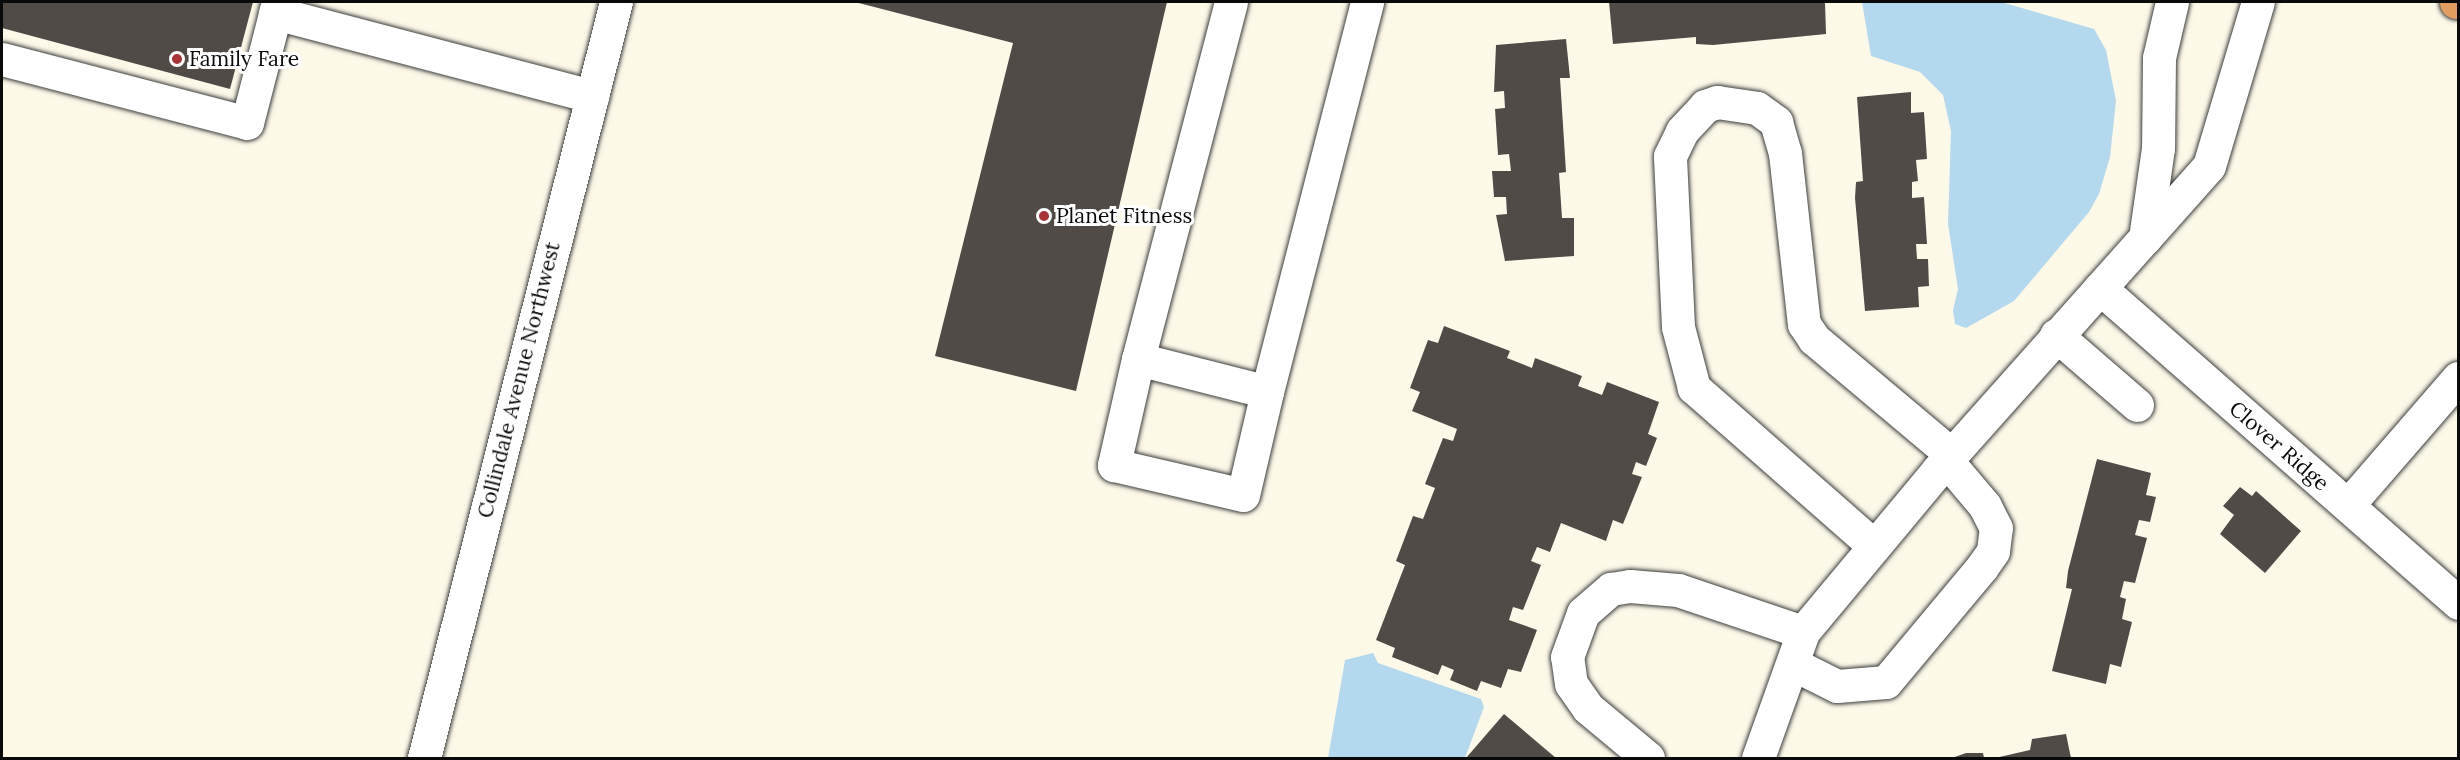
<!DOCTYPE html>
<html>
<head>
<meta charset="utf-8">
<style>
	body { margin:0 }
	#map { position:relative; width:2460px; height:760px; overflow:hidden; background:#fcf9e9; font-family:Lora,serif }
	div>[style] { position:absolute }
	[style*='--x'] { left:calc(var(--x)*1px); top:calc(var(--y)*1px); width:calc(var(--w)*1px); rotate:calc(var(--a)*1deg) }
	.water>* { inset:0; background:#b4d8ee }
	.building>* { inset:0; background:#514b48 }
	.roads { filter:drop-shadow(0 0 2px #3d3d3d) drop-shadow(0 0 2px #3d3d3d) }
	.minor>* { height:33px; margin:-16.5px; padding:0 16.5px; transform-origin:16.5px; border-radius:16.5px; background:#fff }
	.highway>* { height:33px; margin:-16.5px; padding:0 16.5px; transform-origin:16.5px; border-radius:16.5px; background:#e39d61 }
	.dots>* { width:16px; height:16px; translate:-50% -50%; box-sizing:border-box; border:3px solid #fff; border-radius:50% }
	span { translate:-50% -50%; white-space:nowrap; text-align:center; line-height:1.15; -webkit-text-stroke:6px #fff; paint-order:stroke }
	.poi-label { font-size:21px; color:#0a0a0a }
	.left { translate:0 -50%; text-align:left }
	.street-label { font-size:21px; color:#0a0a0a }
	.frame { position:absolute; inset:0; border:3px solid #0a0a0a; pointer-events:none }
</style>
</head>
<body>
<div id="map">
	<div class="water">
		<div style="clip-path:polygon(1862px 2px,2001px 2px,2094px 29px,2106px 50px,2116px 101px,2110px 157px,2099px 194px,2089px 212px,2014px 301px,1966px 328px,1955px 324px,1953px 310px,1958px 289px,1948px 224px,1951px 131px,1943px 95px,1920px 72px,1871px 56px)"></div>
		<div style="clip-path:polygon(1373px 653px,1378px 663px,1481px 699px,1484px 707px,1465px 758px,1328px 758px,1345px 660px)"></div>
	</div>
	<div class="building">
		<div style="clip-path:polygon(2px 2px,253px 2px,230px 89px,2px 28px)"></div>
		<div style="clip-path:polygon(855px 2px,1167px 2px,1076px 391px,935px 356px,1013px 43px)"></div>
		<div style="clip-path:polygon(1609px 2px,1825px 2px,1826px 34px,1713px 45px,1696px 44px,1696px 37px,1613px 44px)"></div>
		<div style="clip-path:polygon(1566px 39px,1570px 78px,1560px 78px,1566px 172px,1559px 173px,1562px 218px,1574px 218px,1574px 256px,1505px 261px,1496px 215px,1507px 214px,1506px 197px,1494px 197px,1492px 171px,1511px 171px,1509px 154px,1498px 155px,1495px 109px,1505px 108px,1504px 91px,1494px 92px,1496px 45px)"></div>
		<div style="clip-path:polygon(1911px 92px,1911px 113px,1924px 112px,1927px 159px,1916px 160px,1918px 181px,1912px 182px,1912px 198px,1924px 197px,1927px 244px,1916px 244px,1917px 259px,1928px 259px,1929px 286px,1918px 287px,1919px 307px,1865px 311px,1855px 198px,1856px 182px,1863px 181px,1857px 97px)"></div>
		<div style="clip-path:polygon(1444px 326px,1510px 351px,1507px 358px,1532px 368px,1535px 358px,1582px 376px,1578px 386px,1602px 395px,1607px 382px,1659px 402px,1648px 434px,1657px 438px,1646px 466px,1636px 462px,1632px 474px,1642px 477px,1623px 524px,1613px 520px,1606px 541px,1561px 523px,1550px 552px,1537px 547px,1531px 561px,1541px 565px,1523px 610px,1513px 607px,1509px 620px,1537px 630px,1521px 672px,1508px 669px,1501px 688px,1481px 681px,1477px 691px,1450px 680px,1454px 670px,1442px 665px,1438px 675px,1392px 657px,1395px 648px,1376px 640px,1405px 565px,1396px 561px,1413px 516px,1423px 519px,1435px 488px,1425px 484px,1443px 438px,1453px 441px,1457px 429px,1412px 411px,1420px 392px,1410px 388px,1428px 340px,1438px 343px)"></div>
		<div style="clip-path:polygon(2097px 459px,2151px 473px,2146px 495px,2156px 497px,2150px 522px,2139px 520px,2135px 535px,2147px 538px,2135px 583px,2124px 581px,2120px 597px,2126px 599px,2122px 619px,2132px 622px,2121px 667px,2110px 664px,2106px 684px,2052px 671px,2072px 589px,2066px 588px,2068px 571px)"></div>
		<div style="clip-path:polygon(2240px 487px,2252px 496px,2256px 491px,2301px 531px,2265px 573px,2220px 534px,2234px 515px,2223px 506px)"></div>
		<div style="clip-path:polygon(1504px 714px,1556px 758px,1466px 758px)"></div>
		<div style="clip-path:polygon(2066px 734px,2071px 758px,1995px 758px,2030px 750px,2032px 739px)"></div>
		<div style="clip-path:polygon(1966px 753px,1983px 753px,1984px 758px,1952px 758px)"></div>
	</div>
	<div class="roads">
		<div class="minor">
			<div style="--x:1231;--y:2;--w:369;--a:104.6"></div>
			<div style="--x:1138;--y:359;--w:133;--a:14.3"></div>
			<div style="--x:1267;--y:392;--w:403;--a:-75.6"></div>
			<div style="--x:2172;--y:2;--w:57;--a:103.1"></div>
			<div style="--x:2159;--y:58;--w:90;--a:90.6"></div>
			<div style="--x:2158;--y:148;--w:91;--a:98.2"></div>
			<div style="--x:2145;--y:238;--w:96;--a:-48.4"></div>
			<div style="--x:2209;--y:166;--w:171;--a:-73.4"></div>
			<div style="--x:275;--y:13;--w:328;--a:14.7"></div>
			<div style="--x:2;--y:59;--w:253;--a:14.6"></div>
			<div style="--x:247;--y:123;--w:125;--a:-75.6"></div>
			<div style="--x:2100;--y:288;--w:477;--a:41.3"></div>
			<div style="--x:2056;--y:335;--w:107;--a:40.8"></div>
			<div style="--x:1138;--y:359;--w:109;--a:102.8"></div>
			<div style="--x:1114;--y:465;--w:132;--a:13.1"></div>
			<div style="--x:1243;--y:495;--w:106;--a:-76.9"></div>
			<div style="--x:2348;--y:505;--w:168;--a:-49.1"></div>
			<div style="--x:1874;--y:546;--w:240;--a:-138.7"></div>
			<div style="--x:1694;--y:388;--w:63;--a:-104.7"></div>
			<div style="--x:1678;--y:327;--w:171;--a:-92.7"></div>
			<div style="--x:1670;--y:156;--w:28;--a:-64"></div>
			<div style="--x:1682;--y:131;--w:34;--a:-47"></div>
			<div style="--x:1705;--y:106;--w:13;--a:-18"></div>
			<div style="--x:1717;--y:102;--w:40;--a:8.5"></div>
			<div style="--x:1757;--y:108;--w:24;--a:36"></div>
			<div style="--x:1776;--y:122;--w:32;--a:74"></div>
			<div style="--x:1785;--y:153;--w:172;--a:83.7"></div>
			<div style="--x:1804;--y:324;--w:18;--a:56"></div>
			<div style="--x:1814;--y:339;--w:180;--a:40"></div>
			<div style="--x:1793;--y:664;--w:49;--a:26.6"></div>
			<div style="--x:1837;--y:686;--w:49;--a:-4.7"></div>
			<div style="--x:1886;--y:682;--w:150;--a:-50.1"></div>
			<div style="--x:1982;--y:567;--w:19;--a:-55"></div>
			<div style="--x:1993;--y:551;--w:23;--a:-83"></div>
			<div style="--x:1996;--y:528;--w:25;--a:-117"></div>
			<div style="--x:1985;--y:506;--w:59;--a:-130.2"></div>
			<div style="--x:424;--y:758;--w:780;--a:-75.75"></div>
			<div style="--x:1648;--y:758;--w:78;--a:-140.2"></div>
			<div style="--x:1588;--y:708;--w:29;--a:-125"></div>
			<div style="--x:1571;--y:684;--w:27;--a:-98"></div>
			<div style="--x:1567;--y:657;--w:47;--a:-70"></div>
			<div style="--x:1583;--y:613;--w:37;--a:-41"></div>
			<div style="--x:1611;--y:589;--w:19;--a:-9"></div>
			<div style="--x:1630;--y:586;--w:48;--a:4.8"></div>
			<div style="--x:1678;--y:590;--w:132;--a:18.6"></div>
			<div style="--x:1758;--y:758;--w:134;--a:-70.3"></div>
			<div style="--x:1803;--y:632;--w:211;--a:-50.2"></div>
			<div style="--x:1938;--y:470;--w:311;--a:-48.3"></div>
		</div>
		<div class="highway">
			<div style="--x:2456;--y:2;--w:2;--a:0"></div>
		</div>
	</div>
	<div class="dots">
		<div style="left:177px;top:59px;background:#a83338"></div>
		<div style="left:1044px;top:216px;background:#a83338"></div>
	</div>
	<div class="poi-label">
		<span class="left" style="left:189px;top:59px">Family Fare</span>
		<span class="left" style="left:1056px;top:216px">Planet Fitness</span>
	</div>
	<div class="street-label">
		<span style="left:519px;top:380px;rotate:-76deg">Collindale Avenue Northwest</span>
		<span style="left:2279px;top:446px;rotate:41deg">Clover Ridge</span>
	</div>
	<div class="frame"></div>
</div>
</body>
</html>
